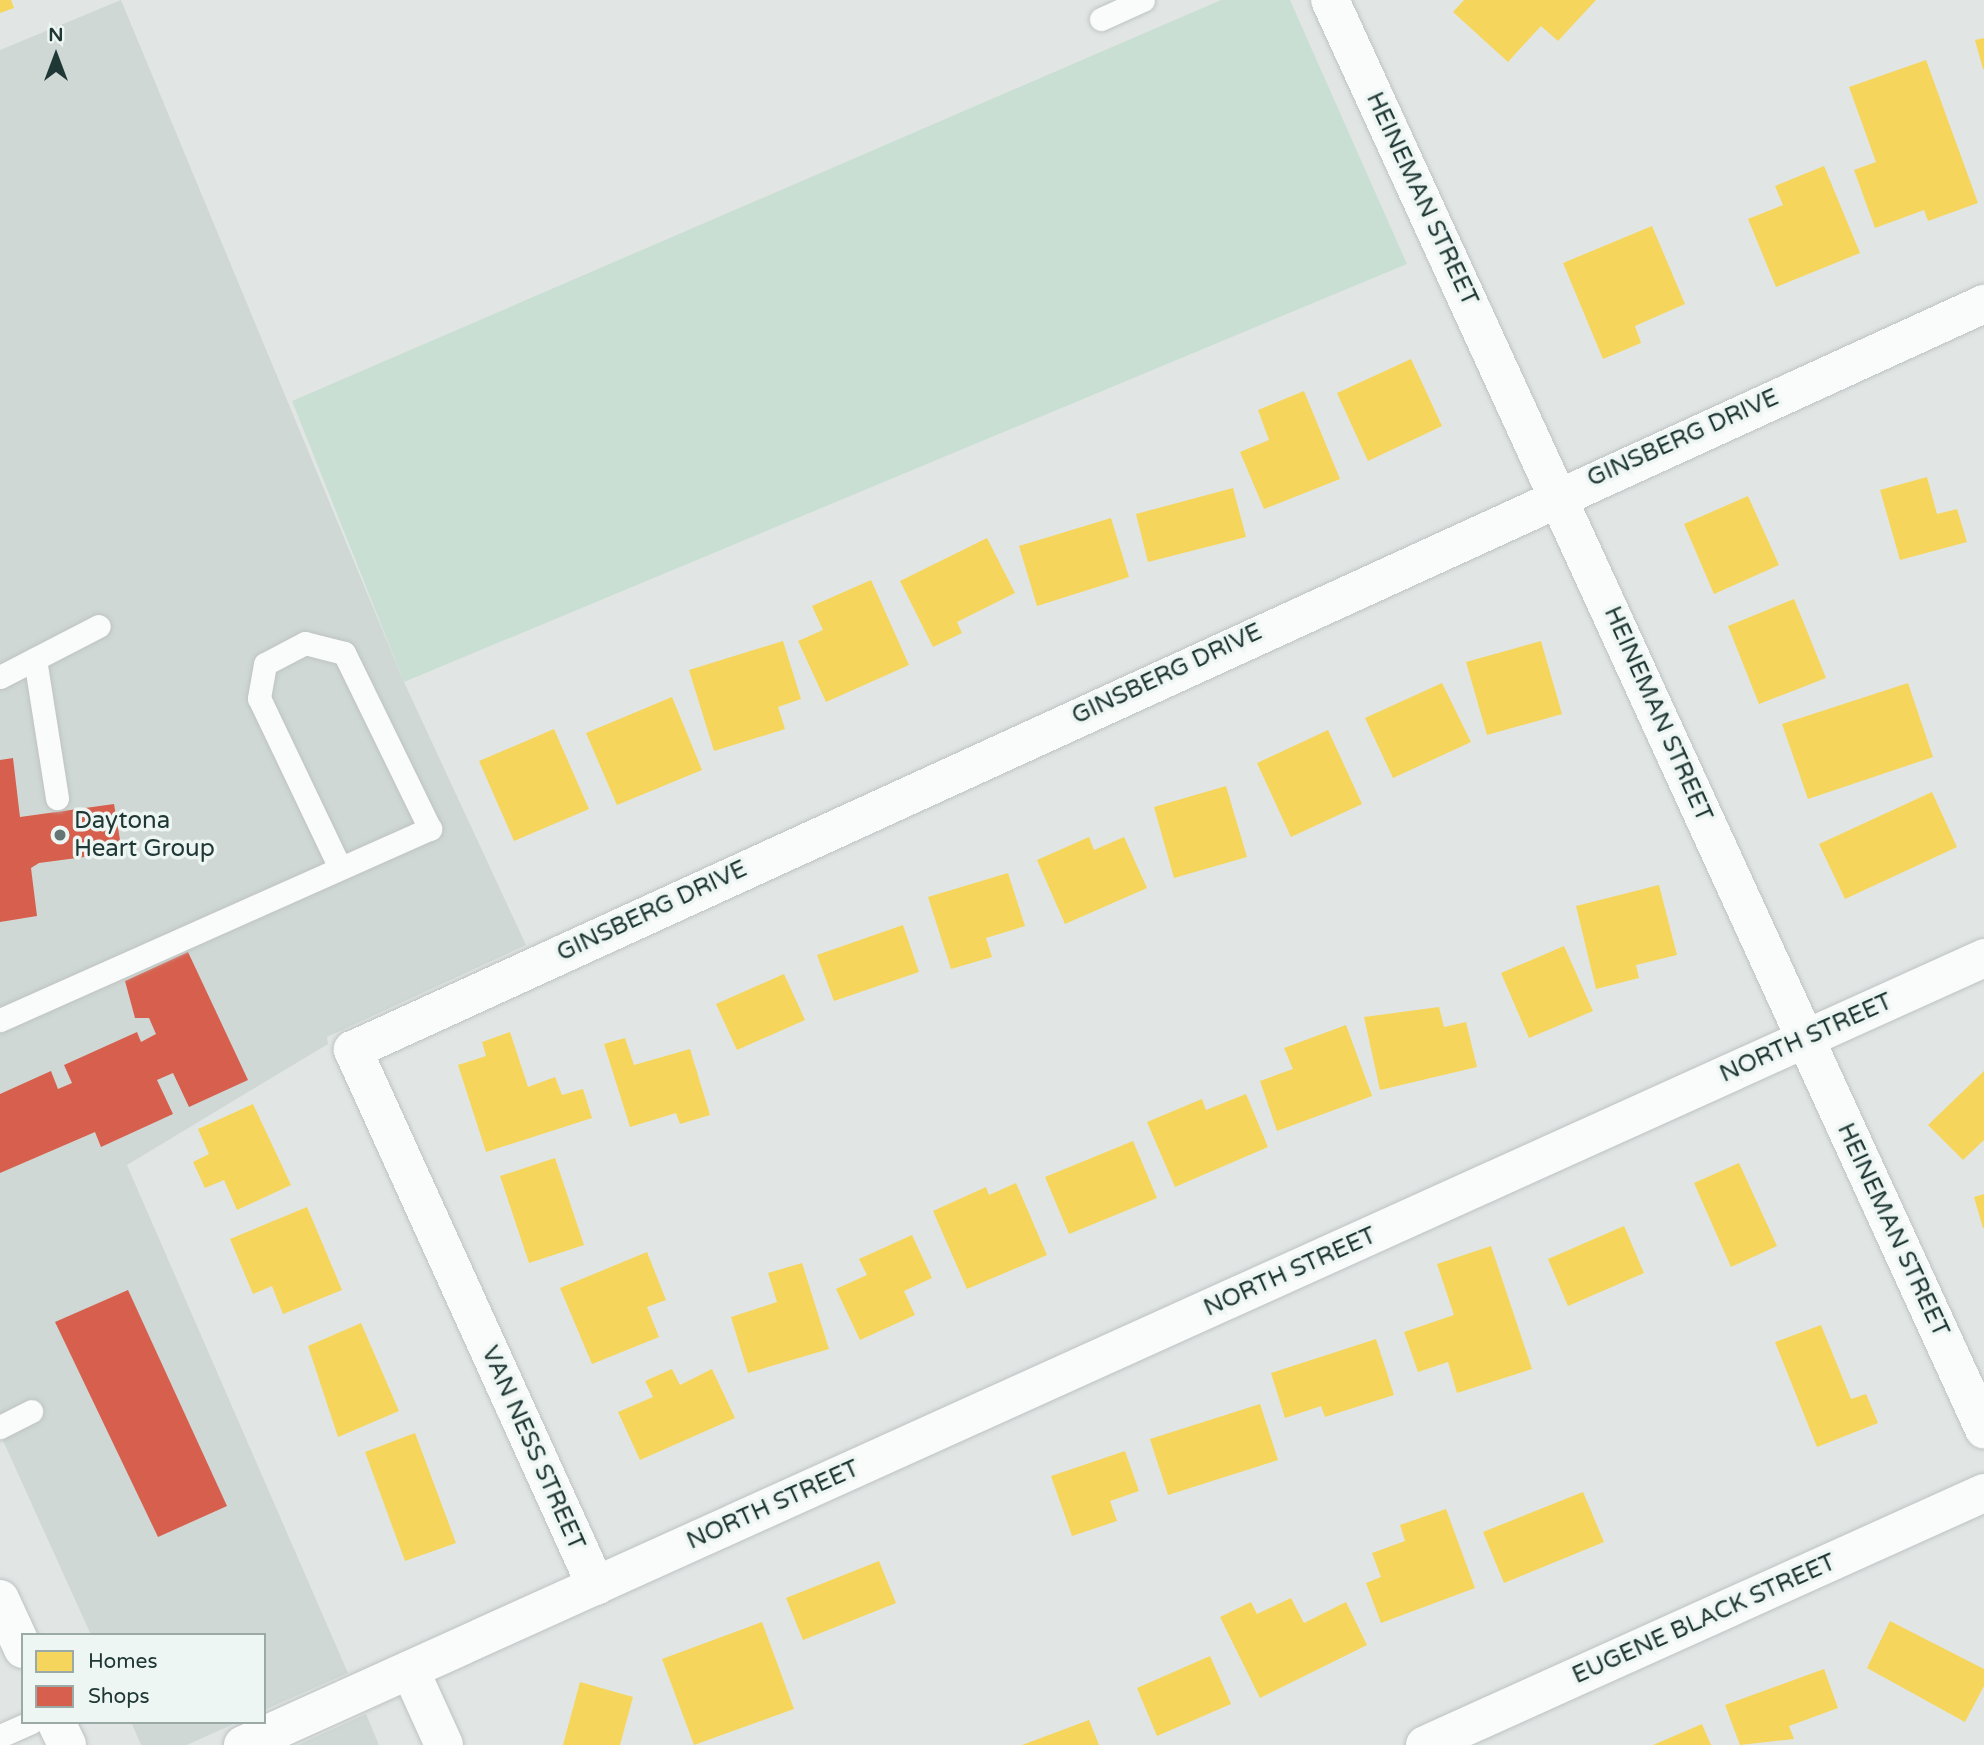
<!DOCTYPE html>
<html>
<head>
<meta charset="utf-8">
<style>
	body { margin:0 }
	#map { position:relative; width:1984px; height:1745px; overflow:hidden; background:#e1e6e5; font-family:"Varela Round",sans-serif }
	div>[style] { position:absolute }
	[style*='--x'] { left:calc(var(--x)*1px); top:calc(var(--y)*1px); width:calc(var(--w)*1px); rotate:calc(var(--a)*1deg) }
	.built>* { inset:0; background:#cfd8d5 }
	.green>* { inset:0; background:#cadfd3 }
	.homes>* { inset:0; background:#f6d55c }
	.shops>* { inset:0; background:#d6604d }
	.roads { filter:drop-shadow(0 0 2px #bec3c2) drop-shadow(0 0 2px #bec3c2) }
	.service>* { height:23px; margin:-11.5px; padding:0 11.5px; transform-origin:11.5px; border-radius:11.5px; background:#fafbfb }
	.minor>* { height:38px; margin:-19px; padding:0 19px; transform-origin:19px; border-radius:19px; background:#fafbfb }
	.secondary>* { height:38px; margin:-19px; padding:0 19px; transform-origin:19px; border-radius:19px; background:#fafbfb }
	.dots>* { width:19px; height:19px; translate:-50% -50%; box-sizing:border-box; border:4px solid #eef6f3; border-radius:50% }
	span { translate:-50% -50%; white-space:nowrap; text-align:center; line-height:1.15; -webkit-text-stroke:7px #eef6f3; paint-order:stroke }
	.street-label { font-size:24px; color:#203835 }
	.poi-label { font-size:24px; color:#203835 }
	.left { translate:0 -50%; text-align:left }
	.legend { position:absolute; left:21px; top:1633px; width:245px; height:91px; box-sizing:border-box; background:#eef6f3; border:2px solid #9caaa7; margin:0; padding:9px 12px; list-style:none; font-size:21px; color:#203835 }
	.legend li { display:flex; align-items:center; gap:14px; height:35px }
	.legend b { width:35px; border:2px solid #9caaa7 }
	.north { position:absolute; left:21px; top:21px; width:70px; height:70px; -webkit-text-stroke:5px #eef6f3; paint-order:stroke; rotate:0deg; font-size:19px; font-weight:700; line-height:28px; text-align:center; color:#203835 }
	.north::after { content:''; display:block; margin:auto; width:24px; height:32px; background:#203835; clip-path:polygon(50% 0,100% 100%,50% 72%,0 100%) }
</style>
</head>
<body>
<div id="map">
	<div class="built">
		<div style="clip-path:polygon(121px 0,404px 682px,526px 945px,327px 1037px,328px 1044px,127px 1165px,348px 1673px,264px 1710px,264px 1635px,91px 1635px,0 1434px,0 50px)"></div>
		<div style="clip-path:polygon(366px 1714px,379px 1745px,298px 1745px)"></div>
		<div style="clip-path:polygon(131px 1722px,238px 1722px,187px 1745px,141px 1745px)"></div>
	</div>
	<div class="green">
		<div style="clip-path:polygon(1221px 0,1290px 0,1407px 264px,404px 682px,292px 401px)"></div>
	</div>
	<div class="homes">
		<div style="clip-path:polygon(0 0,11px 0,14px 8px,0 13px)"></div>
		<div style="clip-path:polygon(1464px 0,1596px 0,1558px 41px,1541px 26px,1508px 62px,1453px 12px)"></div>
		<div style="clip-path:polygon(1984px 38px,1984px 69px,1983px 69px,1975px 40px)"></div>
		<div style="clip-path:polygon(1926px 60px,1978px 203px,1928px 221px,1924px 210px,1875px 228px,1854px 170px,1876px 162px,1849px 87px)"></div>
		<div style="clip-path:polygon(1824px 166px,1860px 253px,1776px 287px,1748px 219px,1783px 205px,1775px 186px)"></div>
		<div style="clip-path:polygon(1652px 226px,1685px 304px,1635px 326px,1641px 343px,1603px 359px,1563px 263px)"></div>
		<div style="clip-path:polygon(1411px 359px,1442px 426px,1368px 461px,1337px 393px)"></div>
		<div style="clip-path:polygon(1304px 391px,1340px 479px,1264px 509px,1240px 452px,1269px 440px,1258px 410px)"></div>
		<div style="clip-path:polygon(1927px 477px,1937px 514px,1957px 509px,1967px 542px,1900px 560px,1880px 490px)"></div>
		<div style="clip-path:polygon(1233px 488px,1246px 537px,1148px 562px,1136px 514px)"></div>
		<div style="clip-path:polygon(1748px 496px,1779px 565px,1714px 594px,1684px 524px)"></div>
		<div style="clip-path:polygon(1111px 518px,1129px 577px,1037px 606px,1019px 546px)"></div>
		<div style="clip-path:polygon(987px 538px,1015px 593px,957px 622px,962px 633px,933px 647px,900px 581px)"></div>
		<div style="clip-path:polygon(871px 580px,909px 665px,826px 702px,798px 641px,823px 630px,812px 606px)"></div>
		<div style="clip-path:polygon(1794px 599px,1826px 678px,1759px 704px,1728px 626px)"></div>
		<div style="clip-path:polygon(783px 641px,801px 699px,778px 707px,785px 729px,714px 751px,689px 670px)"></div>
		<div style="clip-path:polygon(1541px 641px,1562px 714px,1487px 735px,1466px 662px)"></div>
		<div style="clip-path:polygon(1442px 683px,1471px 742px,1393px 778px,1365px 718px)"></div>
		<div style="clip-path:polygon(1908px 683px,1933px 757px,1808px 799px,1782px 724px)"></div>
		<div style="clip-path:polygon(672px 697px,702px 770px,617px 805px,586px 733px)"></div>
		<div style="clip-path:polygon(554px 729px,589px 809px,514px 841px,479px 761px)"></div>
		<div style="clip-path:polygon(1328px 730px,1362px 804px,1291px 837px,1257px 763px)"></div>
		<div style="clip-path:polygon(1226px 786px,1247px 857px,1174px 878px,1154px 807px)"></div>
		<div style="clip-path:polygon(1932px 792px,1957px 847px,1845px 899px,1819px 844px)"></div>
		<div style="clip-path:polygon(1089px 837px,1094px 850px,1124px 837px,1147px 888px,1065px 924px,1037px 860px)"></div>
		<div style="clip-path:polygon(1008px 873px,1025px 926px,986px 938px,992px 957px,951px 969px,928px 897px)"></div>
		<div style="clip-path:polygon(1659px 885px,1677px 955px,1636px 965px,1639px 978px,1596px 989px,1576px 906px)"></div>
		<div style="clip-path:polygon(903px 925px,919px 972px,834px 1001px,817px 955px)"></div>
		<div style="clip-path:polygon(1564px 946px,1593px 1011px,1529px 1038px,1501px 973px)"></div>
		<div style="clip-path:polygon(784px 974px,805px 1020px,737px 1050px,716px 1004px)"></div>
		<div style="clip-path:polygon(1439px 1007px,1444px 1027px,1466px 1022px,1477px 1067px,1380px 1090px,1364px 1017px)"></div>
		<div style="clip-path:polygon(1346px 1025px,1372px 1096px,1277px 1131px,1260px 1081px,1293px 1069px,1284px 1048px)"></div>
		<div style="clip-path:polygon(510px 1032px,528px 1087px,555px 1077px,562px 1095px,583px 1089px,592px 1118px,486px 1152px,458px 1065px,486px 1056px,482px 1042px)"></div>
		<div style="clip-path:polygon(625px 1038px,634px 1065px,690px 1049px,710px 1115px,680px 1124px,676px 1113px,630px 1127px,604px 1044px)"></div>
		<div style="clip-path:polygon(1984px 1071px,1984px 1140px,1963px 1160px,1928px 1125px)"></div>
		<div style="clip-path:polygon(1246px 1094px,1268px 1147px,1175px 1187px,1147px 1122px,1202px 1099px,1206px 1110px)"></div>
		<div style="clip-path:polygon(253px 1104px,291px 1185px,237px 1210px,224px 1180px,205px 1188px,193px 1162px,209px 1154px,198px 1129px)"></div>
		<div style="clip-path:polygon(1133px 1141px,1157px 1198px,1069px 1234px,1045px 1177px)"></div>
		<div style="clip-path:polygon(555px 1158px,584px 1245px,529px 1263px,500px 1176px)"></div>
		<div style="clip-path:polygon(1739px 1163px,1777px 1246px,1731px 1267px,1694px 1183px)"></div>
		<div style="clip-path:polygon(1016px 1183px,1047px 1255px,967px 1289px,933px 1211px,986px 1187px,989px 1195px)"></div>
		<div style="clip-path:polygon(1984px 1194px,1984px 1228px,1983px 1228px,1974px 1197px)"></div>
		<div style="clip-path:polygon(307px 1207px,342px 1290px,283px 1314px,272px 1286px,253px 1294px,230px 1239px)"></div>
		<div style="clip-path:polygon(1624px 1226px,1644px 1273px,1568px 1306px,1548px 1259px)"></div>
		<div style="clip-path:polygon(912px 1235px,932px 1278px,904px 1291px,915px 1315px,860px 1340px,836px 1289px,867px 1275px,859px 1259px)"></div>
		<div style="clip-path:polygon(1491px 1246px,1532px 1369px,1457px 1393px,1448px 1362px,1418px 1372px,1404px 1332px,1454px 1315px,1437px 1264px)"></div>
		<div style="clip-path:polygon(647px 1252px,666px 1300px,647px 1307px,659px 1337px,592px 1364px,560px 1288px)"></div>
		<div style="clip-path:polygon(802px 1263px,829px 1349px,748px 1373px,731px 1317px,777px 1302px,768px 1273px)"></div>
		<div style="clip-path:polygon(361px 1323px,399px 1411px,338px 1437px,308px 1346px)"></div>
		<div style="clip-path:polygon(1821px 1325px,1851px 1399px,1866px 1394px,1878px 1423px,1817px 1447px,1775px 1342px)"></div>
		<div style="clip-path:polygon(1376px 1339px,1394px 1395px,1325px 1417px,1321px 1406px,1285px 1418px,1271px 1373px)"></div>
		<div style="clip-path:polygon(672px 1369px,680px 1385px,712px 1369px,735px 1418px,640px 1460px,618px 1412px,653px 1397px,645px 1381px)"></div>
		<div style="clip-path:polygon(1260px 1404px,1278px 1460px,1168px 1495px,1150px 1439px)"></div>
		<div style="clip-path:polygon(415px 1433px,456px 1543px,405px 1561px,365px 1452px)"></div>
		<div style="clip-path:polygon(1125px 1451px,1139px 1491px,1110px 1501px,1117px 1521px,1072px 1536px,1051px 1476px)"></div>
		<div style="clip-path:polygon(1583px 1492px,1604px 1542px,1504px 1583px,1483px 1532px)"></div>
		<div style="clip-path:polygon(1446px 1509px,1475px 1588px,1381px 1623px,1366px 1583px,1381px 1577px,1372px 1553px,1405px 1541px,1400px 1525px)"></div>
		<div style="clip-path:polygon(879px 1561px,896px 1603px,803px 1640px,786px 1598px)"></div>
		<div style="clip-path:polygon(1291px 1598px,1304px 1623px,1346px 1602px,1367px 1645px,1260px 1698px,1220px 1617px,1251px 1602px,1257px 1614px)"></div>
		<div style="clip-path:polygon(1890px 1621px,1984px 1669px,1984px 1686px,1965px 1722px,1867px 1668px)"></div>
		<div style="clip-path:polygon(762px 1622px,794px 1709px,694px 1745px,662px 1659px)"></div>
		<div style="clip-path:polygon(1210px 1656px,1231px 1704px,1157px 1736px,1137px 1688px)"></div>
		<div style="clip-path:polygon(1824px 1669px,1838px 1708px,1789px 1726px,1794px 1739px,1740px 1745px,1725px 1705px)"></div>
		<div style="clip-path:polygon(580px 1682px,633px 1697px,620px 1745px,563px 1745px)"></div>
		<div style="clip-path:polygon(1089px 1720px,1099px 1745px,1022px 1745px)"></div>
		<div style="clip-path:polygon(1702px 1724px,1711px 1745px,1653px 1745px)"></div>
	</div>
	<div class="shops">
		<div style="clip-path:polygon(13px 758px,20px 817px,114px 804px,122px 852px,39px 863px,31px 868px,37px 916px,0 922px,0 760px)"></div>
		<div style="clip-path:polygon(188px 952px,248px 1080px,189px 1107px,173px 1073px,157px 1080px,173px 1114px,101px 1147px,95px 1132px,0 1173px,0 1094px,51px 1071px,58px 1089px,72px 1083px,64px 1065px,137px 1032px,141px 1042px,156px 1034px,149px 1018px,135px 1018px,125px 981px)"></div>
		<div style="clip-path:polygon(128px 1290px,227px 1506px,158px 1537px,55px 1322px)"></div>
	</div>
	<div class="roads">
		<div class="service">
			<div style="--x:1101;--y:19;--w:46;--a:-24.3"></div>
			<div style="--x:35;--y:659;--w:141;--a:81"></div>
			<div style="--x:0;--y:677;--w:111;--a:-27.3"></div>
			<div style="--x:0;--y:1020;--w:471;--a:-24"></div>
			<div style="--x:430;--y:829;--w:196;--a:-116"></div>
			<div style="--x:344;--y:653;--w:40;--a:-165.6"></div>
			<div style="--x:305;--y:643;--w:45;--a:152.3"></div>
			<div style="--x:265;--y:664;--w:35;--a:100"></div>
			<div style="--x:259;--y:698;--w:188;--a:64.5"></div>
			<div style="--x:0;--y:1427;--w:35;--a:-27"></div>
			<div style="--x:0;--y:1736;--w:34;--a:-24"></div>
		</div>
		<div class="minor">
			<div style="--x:1330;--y:0;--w:1572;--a:65.41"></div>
			<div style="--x:596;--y:1586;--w:589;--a:-114.39"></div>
			<div style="--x:353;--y:1050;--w:1794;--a:-24.58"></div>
			<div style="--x:410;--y:1670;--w:82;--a:65.6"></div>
			<div style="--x:243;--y:1745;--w:1911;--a:-24.32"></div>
			<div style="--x:1425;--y:1745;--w:613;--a:-24.27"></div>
		</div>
		<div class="secondary">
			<div style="--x:0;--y:1599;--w:55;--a:65.3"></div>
			<div style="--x:56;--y:1722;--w:25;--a:64"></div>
		</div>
	</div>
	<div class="dots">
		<div style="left:60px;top:835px;background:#647573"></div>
	</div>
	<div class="street-label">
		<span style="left:1422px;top:199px;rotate:65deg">HEINEMAN STREET</span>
		<span style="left:1683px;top:438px;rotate:-24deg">GINSBERG DRIVE</span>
		<span style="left:1167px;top:674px;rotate:-25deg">GINSBERG DRIVE</span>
		<span style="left:1658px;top:714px;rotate:66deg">HEINEMAN STREET</span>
		<span style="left:652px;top:911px;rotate:-25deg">GINSBERG DRIVE</span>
		<span style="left:1806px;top:1038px;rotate:-24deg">NORTH STREET</span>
		<span style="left:1893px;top:1230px;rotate:65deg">HEINEMAN STREET</span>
		<span style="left:1290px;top:1272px;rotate:-24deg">NORTH STREET</span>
		<span style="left:533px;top:1448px;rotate:66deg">VAN NESS STREET</span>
		<span style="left:773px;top:1505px;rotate:-24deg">NORTH STREET</span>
		<span style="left:1704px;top:1619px;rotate:-24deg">EUGENE BLACK STREET</span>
	</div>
	<div class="poi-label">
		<span class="left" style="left:74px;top:835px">Daytona<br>Heart Group</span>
	</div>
	<ul class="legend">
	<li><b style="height:19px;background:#f6d55c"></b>Homes</li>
	<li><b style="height:19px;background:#d6604d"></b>Shops</li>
	</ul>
	<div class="north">N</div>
</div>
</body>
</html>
